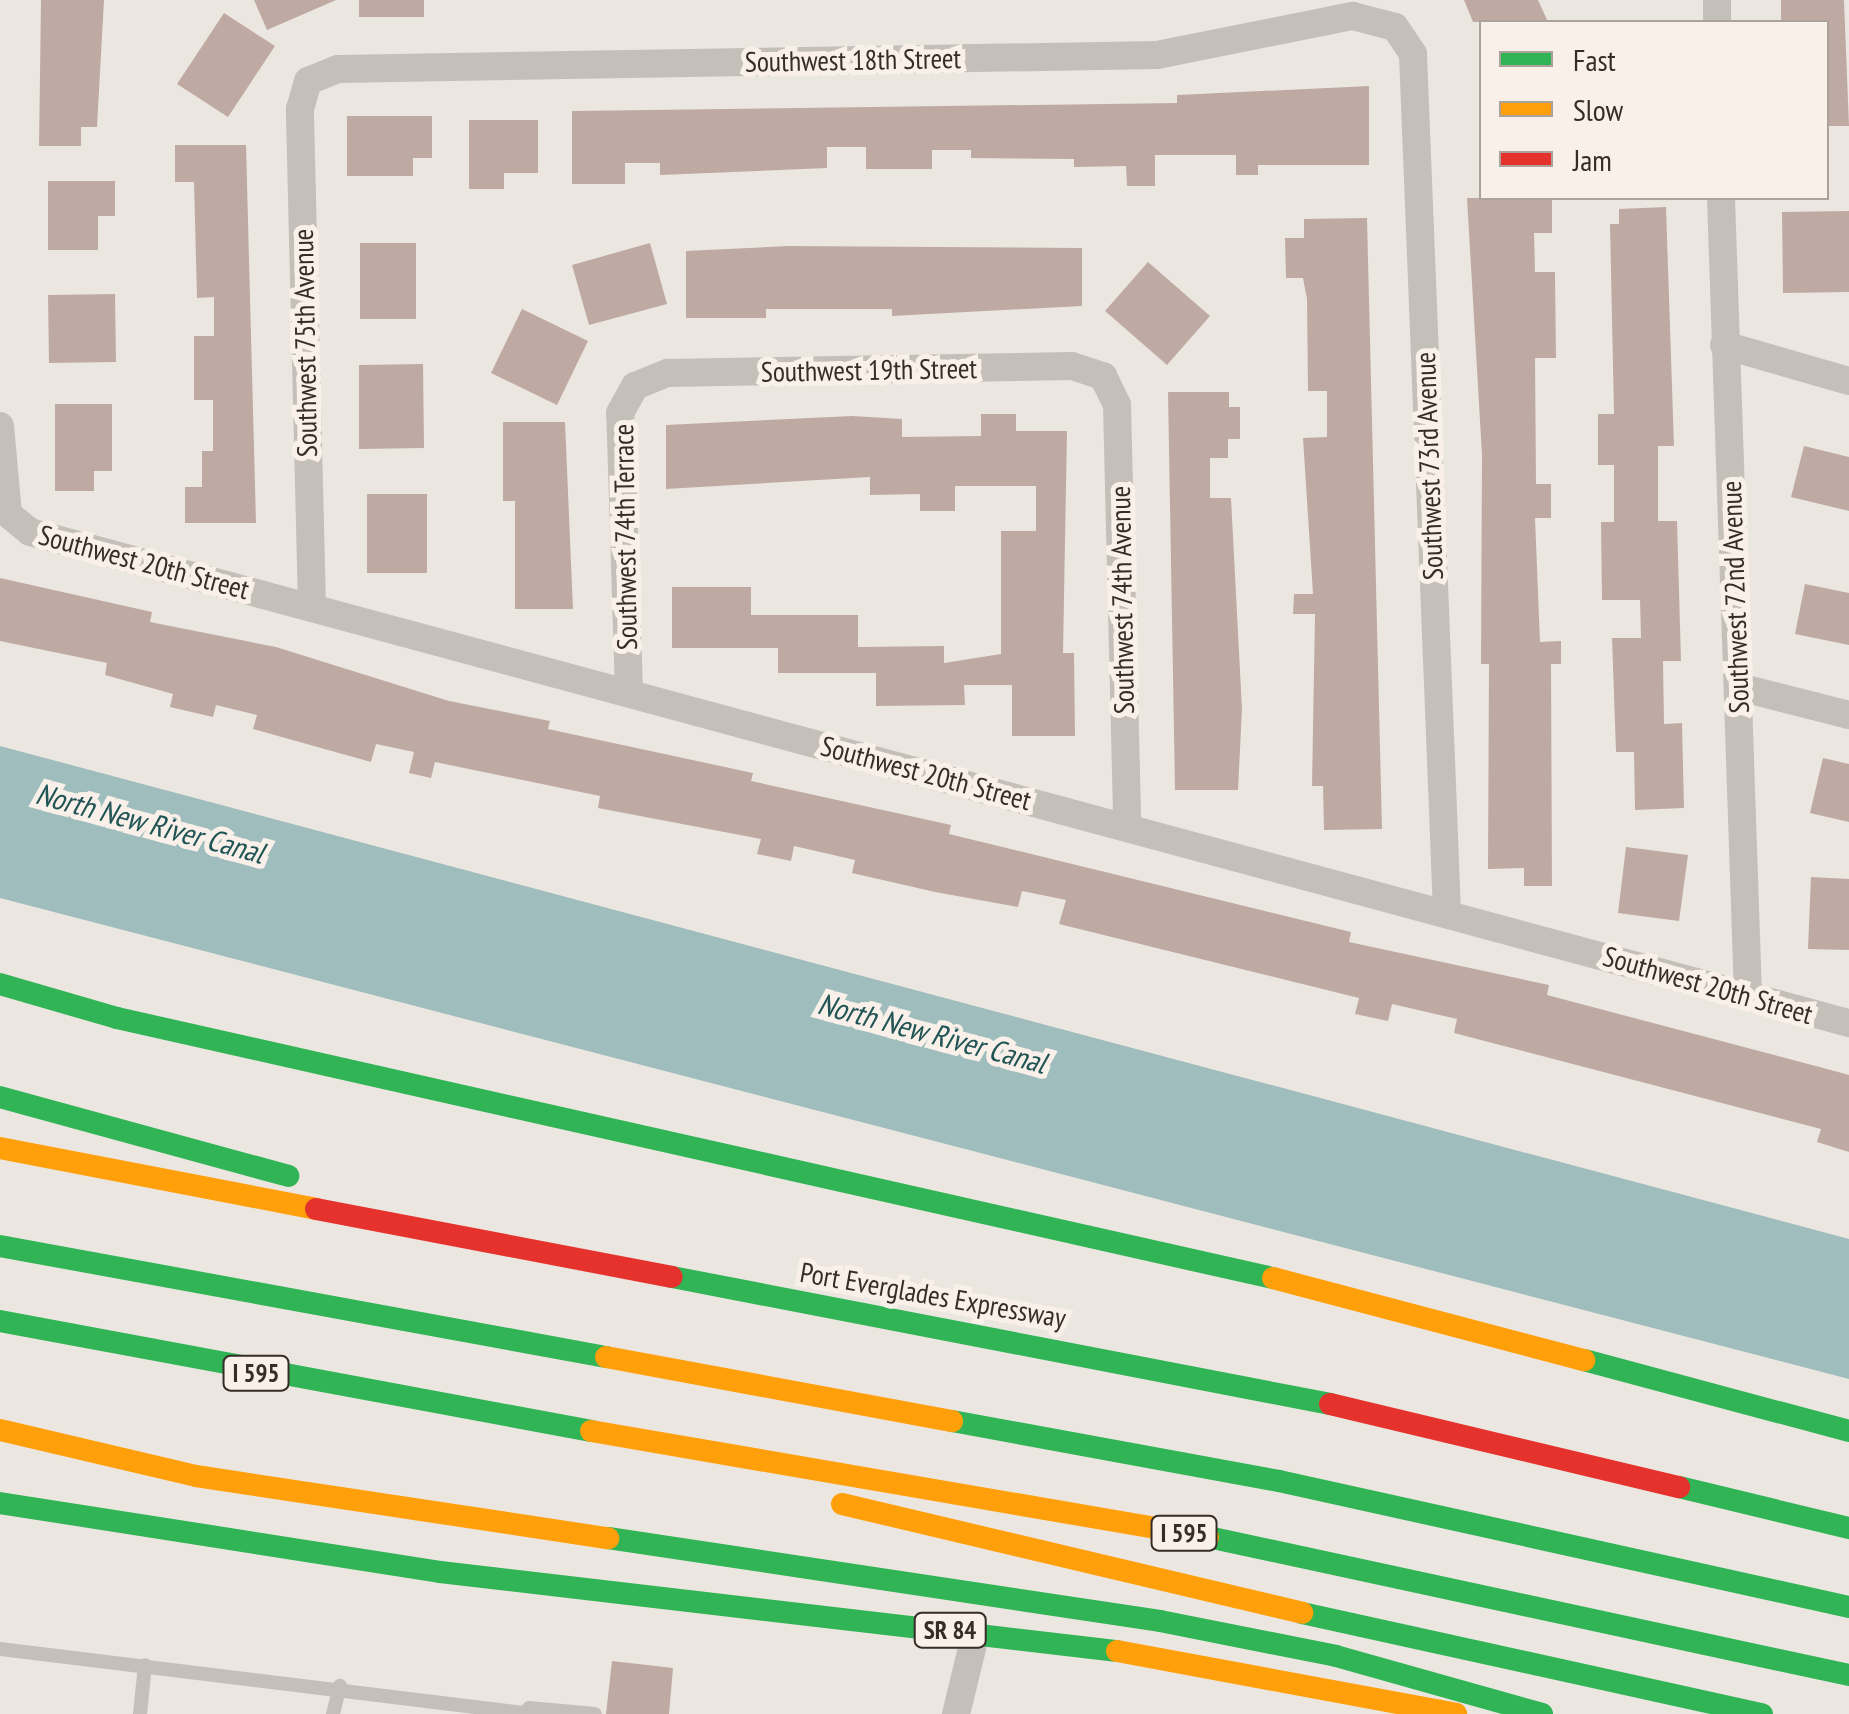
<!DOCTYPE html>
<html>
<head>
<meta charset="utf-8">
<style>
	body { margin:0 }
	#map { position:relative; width:1849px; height:1714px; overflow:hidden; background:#ece6e1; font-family:"PT Sans Narrow",sans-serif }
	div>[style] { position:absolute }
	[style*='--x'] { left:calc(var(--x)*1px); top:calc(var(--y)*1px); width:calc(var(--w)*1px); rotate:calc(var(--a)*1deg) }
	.water>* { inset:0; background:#9ebdbc }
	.building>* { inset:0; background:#bfaaa3 }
	.lane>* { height:14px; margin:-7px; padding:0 7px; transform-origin:7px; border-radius:7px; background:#c5bfba }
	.street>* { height:28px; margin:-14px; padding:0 14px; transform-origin:14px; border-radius:14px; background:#c5bfba }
	.fast>* { height:22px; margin:-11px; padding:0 11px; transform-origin:11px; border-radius:11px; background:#30b455 }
	.slow>* { height:22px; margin:-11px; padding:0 11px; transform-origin:11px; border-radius:11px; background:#ff9f0a }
	.jam>* { height:22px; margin:-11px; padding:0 11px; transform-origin:11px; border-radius:11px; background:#e5322d }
	span { translate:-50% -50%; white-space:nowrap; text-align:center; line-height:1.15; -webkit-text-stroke:10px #f9f0e9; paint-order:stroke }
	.shield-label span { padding:2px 8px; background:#f9f0e9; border:2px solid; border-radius:8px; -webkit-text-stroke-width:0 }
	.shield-label { font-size:25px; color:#362c28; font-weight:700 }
	.street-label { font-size:28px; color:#362c28 }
	.water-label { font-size:30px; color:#205455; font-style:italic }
	.legend { position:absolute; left:1479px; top:20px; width:350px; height:180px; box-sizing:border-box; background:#f9f0e9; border:2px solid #aba29c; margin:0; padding:12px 18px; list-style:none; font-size:30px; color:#362c28 }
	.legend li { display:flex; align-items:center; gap:20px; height:50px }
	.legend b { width:50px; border:2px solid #aba29c }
</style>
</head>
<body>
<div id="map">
	<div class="water">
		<div style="clip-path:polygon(0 746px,1849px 1239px,1849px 1379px,0 898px)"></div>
	</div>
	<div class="building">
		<div style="clip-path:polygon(41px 0,104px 0,97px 127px,81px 127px,81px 146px,39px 146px)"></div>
		<div style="clip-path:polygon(254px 0,336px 0,267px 30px)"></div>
		<div style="clip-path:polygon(359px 0,424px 0,424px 17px,359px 17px)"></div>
		<div style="clip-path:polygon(1464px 0,1538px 0,1548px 22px,1473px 22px)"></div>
		<div style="clip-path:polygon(1781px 0,1844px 0,1849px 126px,1826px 126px,1826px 22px,1781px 22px)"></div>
		<div style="clip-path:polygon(224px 13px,275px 46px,228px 117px,177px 84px)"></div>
		<div style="clip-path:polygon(1369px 86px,1369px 165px,1258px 165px,1258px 175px,1236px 175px,1236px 155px,1155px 155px,1155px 186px,1127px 186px,1126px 166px,1074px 167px,1074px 159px,971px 158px,971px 150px,932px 150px,932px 169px,866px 169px,866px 147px,827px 147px,827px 168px,660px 175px,660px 163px,625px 163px,625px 184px,572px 184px,572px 111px,1177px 103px,1177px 95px)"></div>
		<div style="clip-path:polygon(347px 116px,432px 116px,432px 158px,413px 158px,413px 176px,347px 176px)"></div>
		<div style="clip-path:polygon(469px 120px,538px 120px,538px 173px,504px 173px,504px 189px,469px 189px)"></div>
		<div style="clip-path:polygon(175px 145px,246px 145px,256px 523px,185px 523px,185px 487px,202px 487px,202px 451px,213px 451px,213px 400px,194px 400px,194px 336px,214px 336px,214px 297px,197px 298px,194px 182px,175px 182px)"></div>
		<div style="clip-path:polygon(48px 181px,115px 181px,115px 216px,98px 216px,98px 250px,48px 250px)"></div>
		<div style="clip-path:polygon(1467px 198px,1552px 198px,1552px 233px,1534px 233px,1535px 272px,1555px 272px,1556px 358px,1535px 358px,1536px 484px,1551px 484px,1551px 518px,1535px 518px,1540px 642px,1561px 641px,1561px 664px,1551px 664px,1552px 886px,1524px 886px,1524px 868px,1488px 869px,1489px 664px,1481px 664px,1482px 455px)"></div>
		<div style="clip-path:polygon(1666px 207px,1674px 446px,1658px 446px,1658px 521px,1677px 521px,1681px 661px,1663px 661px,1664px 724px,1682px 723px,1684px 808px,1635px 810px,1634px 752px,1616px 752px,1612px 638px,1641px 638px,1640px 600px,1602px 600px,1601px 522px,1614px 522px,1614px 465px,1598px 465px,1598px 414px,1614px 414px,1610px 224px,1619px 224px,1619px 209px)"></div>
		<div style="clip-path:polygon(1849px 211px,1849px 292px,1783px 293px,1782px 212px)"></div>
		<div style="clip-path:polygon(1367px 218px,1382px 829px,1324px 830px,1323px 786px,1312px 786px,1315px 614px,1293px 614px,1294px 594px,1313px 594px,1303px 438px,1327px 437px,1327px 391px,1308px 391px,1307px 299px,1303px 278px,1286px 278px,1285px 238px,1304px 238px,1304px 219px)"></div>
		<div style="clip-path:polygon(360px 243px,416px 243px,416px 319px,360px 319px)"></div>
		<div style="clip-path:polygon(650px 243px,667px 304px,589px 325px,572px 265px)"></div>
		<div style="clip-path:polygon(788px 246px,1082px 248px,1082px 306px,892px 316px,892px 309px,766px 309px,766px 318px,686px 318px,686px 251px)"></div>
		<div style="clip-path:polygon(1148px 262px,1210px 316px,1167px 365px,1105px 311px)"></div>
		<div style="clip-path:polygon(115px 294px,116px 362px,49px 363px,48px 295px)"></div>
		<div style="clip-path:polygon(522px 309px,588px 341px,557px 405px,491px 373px)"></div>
		<div style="clip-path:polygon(423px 364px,424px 448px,359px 449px,359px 365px)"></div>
		<div style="clip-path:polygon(1168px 392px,1229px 392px,1229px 407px,1240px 407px,1240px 439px,1228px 439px,1228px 458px,1210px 458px,1210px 498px,1231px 498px,1242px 709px,1238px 790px,1175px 790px)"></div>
		<div style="clip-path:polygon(55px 404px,112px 404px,112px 471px,94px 471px,94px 491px,55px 491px)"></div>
		<div style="clip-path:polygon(981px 414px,1016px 414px,1016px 431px,1067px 431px,1063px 653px,1074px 653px,1075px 736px,1012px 736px,1012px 685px,964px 685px,965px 705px,876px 706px,876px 673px,778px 673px,778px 648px,672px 648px,672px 587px,751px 587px,751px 615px,858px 615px,858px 647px,944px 646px,944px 663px,1001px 654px,1001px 531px,1036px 531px,1036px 486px,955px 486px,955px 511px,920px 511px,920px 494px,870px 495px,870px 477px,666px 489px,666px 425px,852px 416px,902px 419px,902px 437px,981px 436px)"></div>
		<div style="clip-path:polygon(503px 422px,565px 422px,573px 609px,515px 609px,515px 501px,503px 501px)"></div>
		<div style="clip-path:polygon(1804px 446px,1849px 457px,1849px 511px,1791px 497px)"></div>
		<div style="clip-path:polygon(367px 494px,427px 494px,427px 573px,367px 573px)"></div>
		<div style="clip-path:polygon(0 578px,152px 612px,150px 622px,276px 647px,449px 701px,550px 721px,548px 729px,753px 773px,751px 781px,951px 825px,949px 834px,1351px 932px,1349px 942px,1549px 985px,1547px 995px,1842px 1073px,1849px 1075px,1849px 1152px,1817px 1142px,1821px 1129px,1454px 1033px,1457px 1019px,1392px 1004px,1388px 1021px,1355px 1014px,1359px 998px,1059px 924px,1066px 900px,1022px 891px,1018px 907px,935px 892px,852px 873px,855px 860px,794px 846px,791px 861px,757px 854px,761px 839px,598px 808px,600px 796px,435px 762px,431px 778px,409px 773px,414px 752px,376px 744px,371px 762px,253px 729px,257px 715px,216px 705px,213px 717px,170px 707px,173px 694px,105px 675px,107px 663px,0 641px)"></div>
		<div style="clip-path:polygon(1805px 584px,1849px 593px,1849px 645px,1795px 634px)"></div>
		<div style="clip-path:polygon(1823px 758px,1849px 764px,1849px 822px,1810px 813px)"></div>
		<div style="clip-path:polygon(1626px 847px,1688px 855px,1679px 921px,1618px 913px)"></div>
		<div style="clip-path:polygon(1811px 877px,1849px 879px,1849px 950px,1808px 949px)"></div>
		<div style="clip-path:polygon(612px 1661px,673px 1668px,669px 1714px,606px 1714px)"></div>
	</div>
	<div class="lane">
		<div style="--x:0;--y:1649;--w:536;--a:6.97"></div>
		<div style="--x:529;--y:1708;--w:66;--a:5.2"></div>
		<div style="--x:140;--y:1714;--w:49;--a:-84.2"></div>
		<div style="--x:333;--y:1714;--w:29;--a:-76"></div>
	</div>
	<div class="street">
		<div style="--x:1717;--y:0;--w:22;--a:90"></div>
		<div style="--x:1721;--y:198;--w:799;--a:88.06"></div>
		<div style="--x:1724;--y:345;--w:130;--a:16.1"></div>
		<div style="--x:0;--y:426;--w:88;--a:84.8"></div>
		<div style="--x:8;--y:514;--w:28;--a:39"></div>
		<div style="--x:30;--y:532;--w:1884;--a:15.11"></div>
		<div style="--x:312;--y:607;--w:498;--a:-91.4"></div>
		<div style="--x:300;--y:109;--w:29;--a:-74"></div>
		<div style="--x:308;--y:81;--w:32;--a:-22"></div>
		<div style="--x:338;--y:69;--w:819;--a:-0.98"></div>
		<div style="--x:1157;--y:55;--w:200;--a:-11.3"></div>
		<div style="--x:1353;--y:16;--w:43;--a:14.7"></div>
		<div style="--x:1395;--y:27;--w:32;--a:56"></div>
		<div style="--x:1413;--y:54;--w:857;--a:87.73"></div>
		<div style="--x:1739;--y:687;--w:114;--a:14.3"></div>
		<div style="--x:629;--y:692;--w:279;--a:-91.8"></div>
		<div style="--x:620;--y:413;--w:31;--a:-61"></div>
		<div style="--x:635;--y:386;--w:35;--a:-22"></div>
		<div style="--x:668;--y:373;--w:404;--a:-1"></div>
		<div style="--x:1072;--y:366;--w:33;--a:18"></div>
		<div style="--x:1103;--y:376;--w:32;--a:64"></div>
		<div style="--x:1117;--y:405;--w:422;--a:88.6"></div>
		<div style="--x:956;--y:1714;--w:84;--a:-76.3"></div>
	</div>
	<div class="fast">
		<div style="--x:0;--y:984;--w:122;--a:16.2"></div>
		<div style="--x:117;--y:1018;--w:1185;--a:12.68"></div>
		<div style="--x:0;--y:1097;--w:299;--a:15.3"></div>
		<div style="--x:0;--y:1246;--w:616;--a:10.38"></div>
		<div style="--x:672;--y:1277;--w:670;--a:10.92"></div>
		<div style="--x:0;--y:1321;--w:601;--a:10.54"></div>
		<div style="--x:1584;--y:1360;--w:274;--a:15"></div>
		<div style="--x:952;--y:1421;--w:332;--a:10.4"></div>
		<div style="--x:1279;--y:1481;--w:584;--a:12.46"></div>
		<div style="--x:1679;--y:1487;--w:175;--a:13.6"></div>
		<div style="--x:0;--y:1503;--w:445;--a:8.9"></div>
		<div style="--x:440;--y:1572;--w:682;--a:6.66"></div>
		<div style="--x:1208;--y:1537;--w:656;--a:12.15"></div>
		<div style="--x:608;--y:1538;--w:558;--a:8.55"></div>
		<div style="--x:1160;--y:1621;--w:179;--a:11.2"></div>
		<div style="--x:1336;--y:1656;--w:214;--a:15.7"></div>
		<div style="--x:1302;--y:1613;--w:471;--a:12.4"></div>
	</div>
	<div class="slow">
		<div style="--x:0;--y:1148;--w:322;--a:10.9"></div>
		<div style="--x:1273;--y:1278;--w:322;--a:14.8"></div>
		<div style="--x:606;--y:1357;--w:352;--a:10.5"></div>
		<div style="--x:0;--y:1430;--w:201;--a:13.2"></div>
		<div style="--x:196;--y:1476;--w:417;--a:8.6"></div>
		<div style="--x:591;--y:1431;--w:626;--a:9.75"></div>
		<div style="--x:842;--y:1504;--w:473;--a:13.3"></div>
		<div style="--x:1117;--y:1651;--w:345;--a:10.5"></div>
	</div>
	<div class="jam">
		<div style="--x:316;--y:1209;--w:362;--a:10.8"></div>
		<div style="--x:1330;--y:1404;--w:359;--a:13.4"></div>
	</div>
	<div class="shield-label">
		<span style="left:256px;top:1373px">I 595</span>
		<span style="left:1184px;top:1533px">I 595</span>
		<span style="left:950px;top:1630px">SR 84</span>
	</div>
	<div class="street-label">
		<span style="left:853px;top:60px;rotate:-1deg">Southwest 18th Street</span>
		<span style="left:305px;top:343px;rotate:-91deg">Southwest 75th Avenue</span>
		<span style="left:869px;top:370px;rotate:-1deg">Southwest 19th Street</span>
		<span style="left:1429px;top:466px;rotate:-92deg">Southwest 73rd Avenue</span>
		<span style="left:625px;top:537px;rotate:-91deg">Southwest 74th Terrace</span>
		<span style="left:144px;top:562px;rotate:15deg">Southwest 20th Street</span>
		<span style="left:1735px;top:597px;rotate:-92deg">Southwest 72nd Avenue</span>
		<span style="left:1122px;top:600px;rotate:-91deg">Southwest 74th Avenue</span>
		<span style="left:926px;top:773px;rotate:15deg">Southwest 20th Street</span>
		<span style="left:1708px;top:985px;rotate:16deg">Southwest 20th Street</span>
		<span style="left:933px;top:1295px;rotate:10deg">Port Everglades Expressway</span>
	</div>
	<div class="water-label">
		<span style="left:150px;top:823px;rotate:15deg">North New River Canal</span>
		<span style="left:932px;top:1033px;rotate:15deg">North New River Canal</span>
	</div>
	<ul class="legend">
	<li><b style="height:12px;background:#30b455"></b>Fast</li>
	<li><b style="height:12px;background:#ff9f0a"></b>Slow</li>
	<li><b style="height:12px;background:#e5322d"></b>Jam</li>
	</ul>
</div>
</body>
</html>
